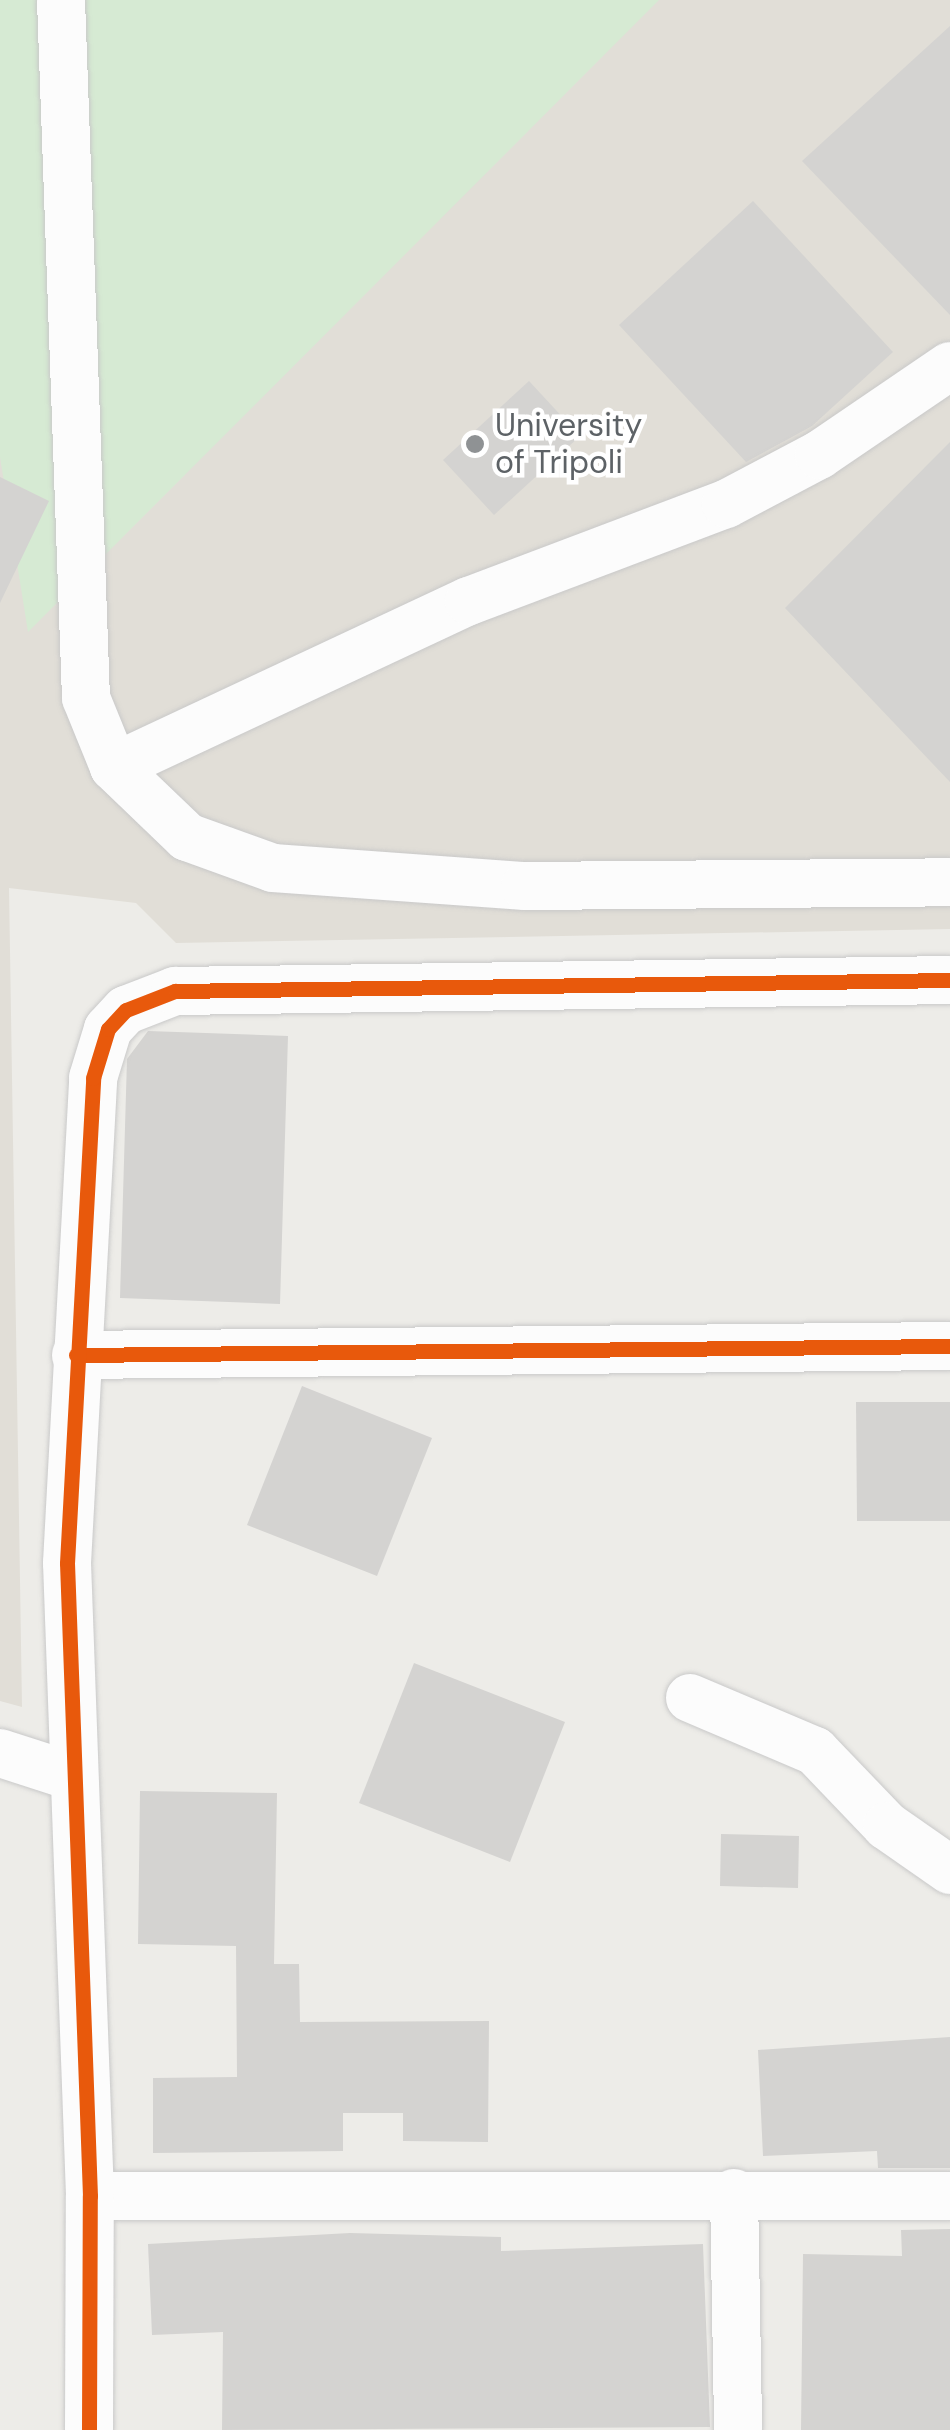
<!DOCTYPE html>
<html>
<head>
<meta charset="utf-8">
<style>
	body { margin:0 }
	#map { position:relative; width:950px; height:2430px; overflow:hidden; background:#edece8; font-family:"DM Sans",sans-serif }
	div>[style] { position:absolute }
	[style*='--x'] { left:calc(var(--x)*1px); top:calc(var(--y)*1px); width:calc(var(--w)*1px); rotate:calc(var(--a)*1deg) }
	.education>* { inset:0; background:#e1ded7 }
	.green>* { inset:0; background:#d6ead3 }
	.building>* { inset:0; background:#d4d3d1 }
	.roads { filter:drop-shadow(0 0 2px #c9c9c9) drop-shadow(0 0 2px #c9c9c9) }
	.minor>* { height:48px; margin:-24px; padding:0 24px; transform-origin:24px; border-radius:24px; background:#fcfcfc }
	.cycleway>* { height:15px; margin:-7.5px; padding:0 7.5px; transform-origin:7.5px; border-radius:7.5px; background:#e8590c }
	.dots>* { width:28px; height:28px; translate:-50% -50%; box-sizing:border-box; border:5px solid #fff; border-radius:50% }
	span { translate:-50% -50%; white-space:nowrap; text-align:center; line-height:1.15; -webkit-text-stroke:9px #fff; paint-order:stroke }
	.poi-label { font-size:32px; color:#5d6266 }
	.left { translate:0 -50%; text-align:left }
</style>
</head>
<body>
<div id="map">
	<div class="education">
		<div style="clip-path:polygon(0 0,950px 0,950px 929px,176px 943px,136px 903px,9px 888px,22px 1707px,0 1701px)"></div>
	</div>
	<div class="green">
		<div style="clip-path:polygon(0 0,659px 0,28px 632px,0 457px)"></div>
	</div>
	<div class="building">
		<div style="clip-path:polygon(950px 26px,950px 315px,802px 161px)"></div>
		<div style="clip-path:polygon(753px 201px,893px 352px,812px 426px,746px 462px,619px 325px)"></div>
		<div style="clip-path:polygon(529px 381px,580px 436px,494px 515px,443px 460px)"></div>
		<div style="clip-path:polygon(950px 442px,950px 782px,785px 608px)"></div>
		<div style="clip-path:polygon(0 477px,49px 501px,0 603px)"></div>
		<div style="clip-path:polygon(148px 1031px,288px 1036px,280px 1304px,120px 1298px,127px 1059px)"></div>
		<div style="clip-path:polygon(302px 1386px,432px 1438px,377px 1576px,247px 1525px)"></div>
		<div style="clip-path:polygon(856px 1402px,950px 1402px,950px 1521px,857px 1521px)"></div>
		<div style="clip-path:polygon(414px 1663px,565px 1722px,510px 1862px,359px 1803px)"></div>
		<div style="clip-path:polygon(140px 1791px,277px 1793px,274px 1964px,299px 1964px,300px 2022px,489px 2021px,488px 2142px,403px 2141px,403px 2113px,343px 2113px,343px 2151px,153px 2153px,153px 2078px,237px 2077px,236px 1946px,138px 1944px)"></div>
		<div style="clip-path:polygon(721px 1834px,799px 1836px,798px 1888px,720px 1886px)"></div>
		<div style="clip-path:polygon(950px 2037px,950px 2168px,878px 2168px,877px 2151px,763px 2156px,758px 2050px)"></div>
		<div style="clip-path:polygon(950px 2229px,950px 2430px,801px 2430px,803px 2254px,902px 2256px,901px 2230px)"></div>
		<div style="clip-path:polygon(350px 2233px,501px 2237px,501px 2251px,703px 2244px,710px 2427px,222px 2430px,223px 2332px,152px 2335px,148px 2244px)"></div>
	</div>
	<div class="roads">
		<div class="minor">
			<div style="--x:61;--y:0;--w:698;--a:87.95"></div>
			<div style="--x:86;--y:698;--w:74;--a:67.9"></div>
			<div style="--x:114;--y:767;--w:101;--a:43.8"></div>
			<div style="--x:187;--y:837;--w:91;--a:19.8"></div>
			<div style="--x:273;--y:868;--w:253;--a:4.1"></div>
			<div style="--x:525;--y:886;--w:425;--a:-0.5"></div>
			<div style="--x:114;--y:767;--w:392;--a:-25.1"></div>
			<div style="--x:469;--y:601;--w:275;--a:-20.7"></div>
			<div style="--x:726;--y:504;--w:105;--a:-27.8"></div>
			<div style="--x:819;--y:455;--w:158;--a:-34.2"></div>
			<div style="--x:76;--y:1355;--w:874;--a:-0.59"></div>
			<div style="--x:690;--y:1698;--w:136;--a:23"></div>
			<div style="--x:815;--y:1751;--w:104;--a:46.2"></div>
			<div style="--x:887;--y:1826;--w:77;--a:34.9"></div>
			<div style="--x:0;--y:1753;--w:75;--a:17.9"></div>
			<div style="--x:734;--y:2193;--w:237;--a:89"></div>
			<div style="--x:90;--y:2196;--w:860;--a:0"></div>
			<div style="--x:89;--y:2430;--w:234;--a:-89.8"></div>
			<div style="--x:90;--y:2196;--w:633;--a:-92.08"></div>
			<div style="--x:67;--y:1563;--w:486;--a:-86.9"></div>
			<div style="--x:93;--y:1078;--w:51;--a:-73"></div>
			<div style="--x:108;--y:1029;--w:26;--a:-47"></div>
			<div style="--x:126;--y:1010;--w:53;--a:-21.2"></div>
			<div style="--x:175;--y:991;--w:775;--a:-0.81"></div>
		</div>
	</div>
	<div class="cycleway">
		<div style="--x:76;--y:1355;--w:874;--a:-0.59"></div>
		<div style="--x:89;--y:2430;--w:234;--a:-89.8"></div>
		<div style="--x:90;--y:2196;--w:633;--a:-92.08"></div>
		<div style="--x:67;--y:1563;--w:486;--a:-86.9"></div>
		<div style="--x:93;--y:1078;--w:51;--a:-73"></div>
		<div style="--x:108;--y:1029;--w:26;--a:-47"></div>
		<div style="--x:126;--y:1010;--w:53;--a:-21.2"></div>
		<div style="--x:175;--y:991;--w:775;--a:-0.81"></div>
	</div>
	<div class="dots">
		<div style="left:475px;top:444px;background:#8f9294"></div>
	</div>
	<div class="poi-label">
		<span class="left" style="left:495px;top:444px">University<br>of Tripoli</span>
	</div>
</div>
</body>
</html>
